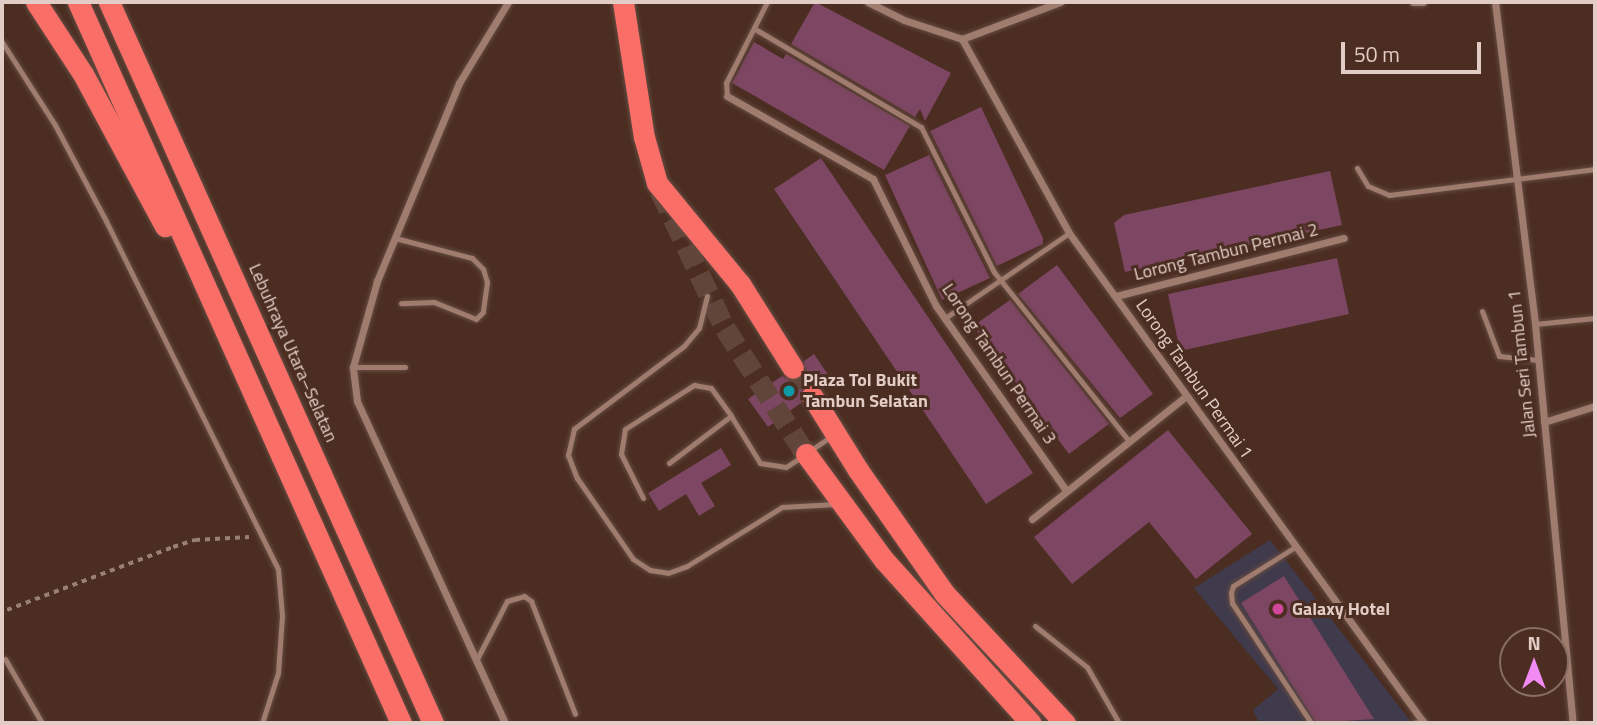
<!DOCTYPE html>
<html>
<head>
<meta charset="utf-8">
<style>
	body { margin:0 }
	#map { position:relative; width:1597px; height:725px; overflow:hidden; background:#4b2d21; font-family:"Titillium Web",sans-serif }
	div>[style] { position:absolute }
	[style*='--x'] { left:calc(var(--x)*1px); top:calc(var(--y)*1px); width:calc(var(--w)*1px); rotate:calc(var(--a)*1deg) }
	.commercial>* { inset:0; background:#3f3a4c }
	.building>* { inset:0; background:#7d4662 }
	.motorway-tunnel>* { height:21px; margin-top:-10.5px; transform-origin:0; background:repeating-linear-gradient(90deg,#62453a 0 21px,transparent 0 31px) }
	.path>* { height:3.5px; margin-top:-1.75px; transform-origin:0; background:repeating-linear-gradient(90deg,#988076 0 5px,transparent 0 10px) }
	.roads { filter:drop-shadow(0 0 2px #654c42) drop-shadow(0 0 2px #654c42) }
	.service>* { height:5px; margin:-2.5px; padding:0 2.5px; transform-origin:2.5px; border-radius:2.5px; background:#9f7c6e }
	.minor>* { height:7px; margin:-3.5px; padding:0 3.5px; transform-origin:3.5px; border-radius:3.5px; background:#9f7c6e }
	.motorway>* { height:21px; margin:-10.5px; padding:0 10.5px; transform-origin:10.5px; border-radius:10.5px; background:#f96e67 }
	.dots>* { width:19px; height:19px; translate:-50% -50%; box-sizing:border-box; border:4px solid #4b2d21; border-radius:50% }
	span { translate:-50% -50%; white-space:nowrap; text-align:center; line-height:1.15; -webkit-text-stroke:6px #4b2d21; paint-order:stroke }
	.street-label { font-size:18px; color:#e1cdc6 }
	.poi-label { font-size:18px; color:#e1cdc6; font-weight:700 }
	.left { translate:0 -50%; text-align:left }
	.frame { position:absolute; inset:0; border:4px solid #e1cdc6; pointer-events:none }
	.north { position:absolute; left:1499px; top:627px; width:70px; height:70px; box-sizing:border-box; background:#4b2d21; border:2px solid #876d63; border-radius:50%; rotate:0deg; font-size:19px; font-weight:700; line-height:28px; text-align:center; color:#e1cdc6 }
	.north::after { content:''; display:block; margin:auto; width:24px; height:32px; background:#f28af3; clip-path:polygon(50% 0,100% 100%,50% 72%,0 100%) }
	.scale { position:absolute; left:1341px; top:42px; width:140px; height:32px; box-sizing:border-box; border:4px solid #e1cdc6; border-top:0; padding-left:9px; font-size:21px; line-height:24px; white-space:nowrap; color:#e1cdc6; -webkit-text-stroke:5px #4b2d21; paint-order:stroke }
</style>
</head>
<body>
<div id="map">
	<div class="commercial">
		<div style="clip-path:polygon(1270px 540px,1412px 723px,1259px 723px,1253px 710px,1278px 689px,1194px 588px)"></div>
	</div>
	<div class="building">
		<div style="clip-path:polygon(815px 2px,951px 73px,925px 121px,920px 109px,915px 117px,791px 44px)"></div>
		<div style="clip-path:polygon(754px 42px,783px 59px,786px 54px,910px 126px,884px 170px,732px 83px)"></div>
		<div style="clip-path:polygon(981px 107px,1043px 238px,1043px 244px,997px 266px,930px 131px)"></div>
		<div style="clip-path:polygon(929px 155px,990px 278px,942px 300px,885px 175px)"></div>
		<div style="clip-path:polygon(821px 158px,1033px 473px,986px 504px,774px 189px)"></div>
		<div style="clip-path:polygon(1330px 171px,1342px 225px,1125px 272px,1114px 223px,1124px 215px)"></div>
		<div style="clip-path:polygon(1337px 258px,1349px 314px,1180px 351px,1168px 294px)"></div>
		<div style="clip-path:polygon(1057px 265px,1153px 394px,1120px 418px,1018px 294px)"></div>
		<div style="clip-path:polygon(1010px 300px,1109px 424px,1069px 454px,973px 326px)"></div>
		<div style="clip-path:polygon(814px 354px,833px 382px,823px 389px,812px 383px,805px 385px,801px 403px,768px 427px,748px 399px,782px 376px,793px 381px,801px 379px,804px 361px)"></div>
		<div style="clip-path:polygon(1168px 430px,1252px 534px,1196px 579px,1149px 522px,1072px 584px,1034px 537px)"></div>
		<div style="clip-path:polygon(721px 448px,731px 465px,701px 483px,715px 506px,699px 516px,686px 494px,659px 511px,648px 493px)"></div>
		<div style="clip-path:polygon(1284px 576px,1374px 719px,1316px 723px,1241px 603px)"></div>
	</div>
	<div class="motorway-tunnel">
		<div style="--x:660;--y:190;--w:153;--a:64.8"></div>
		<div style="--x:725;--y:328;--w:150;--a:57.3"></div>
		<div style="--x:793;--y:368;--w:34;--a:56"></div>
	</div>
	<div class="path">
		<div style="--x:7;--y:610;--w:178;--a:-20.8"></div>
		<div style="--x:173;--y:547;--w:23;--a:-18"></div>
		<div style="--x:195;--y:540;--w:54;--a:-3.2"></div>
	</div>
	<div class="roads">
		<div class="service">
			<div style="--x:755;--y:29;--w:193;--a:30.6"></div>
			<div style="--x:921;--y:127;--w:162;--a:63.3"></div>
			<div style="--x:994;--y:272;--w:216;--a:51.4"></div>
			<div style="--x:2;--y:42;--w:98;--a:57.4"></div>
			<div style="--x:55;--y:125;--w:109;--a:62"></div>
			<div style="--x:106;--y:221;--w:388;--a:63.7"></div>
			<div style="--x:278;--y:569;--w:47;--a:85.1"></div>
			<div style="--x:282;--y:616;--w:57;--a:94"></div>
			<div style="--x:278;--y:673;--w:52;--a:107.7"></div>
			<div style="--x:727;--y:96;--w:13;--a:-94"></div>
			<div style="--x:726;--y:83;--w:91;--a:-63.2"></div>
			<div style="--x:1357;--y:168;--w:21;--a:59"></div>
			<div style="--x:1368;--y:186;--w:23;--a:23"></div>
			<div style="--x:1389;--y:195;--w:208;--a:-7.2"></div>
			<div style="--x:395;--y:238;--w:80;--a:14.6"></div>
			<div style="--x:472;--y:258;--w:16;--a:45"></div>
			<div style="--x:483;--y:269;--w:14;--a:73"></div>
			<div style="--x:487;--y:282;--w:30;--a:98"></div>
			<div style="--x:483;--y:312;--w:10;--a:135"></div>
			<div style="--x:476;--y:319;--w:45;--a:-158"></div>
			<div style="--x:434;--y:302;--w:33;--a:178"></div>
			<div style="--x:707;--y:296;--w:33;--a:104"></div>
			<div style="--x:699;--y:328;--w:23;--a:130"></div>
			<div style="--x:684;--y:346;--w:138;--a:143"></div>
			<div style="--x:574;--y:429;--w:27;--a:103"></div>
			<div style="--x:568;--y:455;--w:25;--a:69"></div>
			<div style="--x:577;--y:478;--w:98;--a:55.3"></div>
			<div style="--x:633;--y:559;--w:20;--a:33"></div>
			<div style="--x:650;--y:570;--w:18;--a:9"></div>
			<div style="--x:668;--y:573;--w:20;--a:-20"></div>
			<div style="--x:687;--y:566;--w:112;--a:-31.8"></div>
			<div style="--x:782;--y:507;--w:54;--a:-3.2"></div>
			<div style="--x:1482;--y:311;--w:48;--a:69.3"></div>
			<div style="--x:1499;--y:356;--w:39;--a:6"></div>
			<div style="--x:945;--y:318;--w:150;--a:-34.4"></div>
			<div style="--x:1535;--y:324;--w:60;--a:-5.7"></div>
			<div style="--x:353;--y:367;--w:52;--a:0"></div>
			<div style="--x:811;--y:450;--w:25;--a:-34"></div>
			<div style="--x:669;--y:463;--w:78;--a:-37.2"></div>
			<div style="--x:731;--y:416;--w:55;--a:58.3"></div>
			<div style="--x:760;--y:463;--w:26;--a:9"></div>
			<div style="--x:786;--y:467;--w:20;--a:-33"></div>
			<div style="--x:643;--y:498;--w:49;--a:-116.6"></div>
			<div style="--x:621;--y:454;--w:25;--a:-81"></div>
			<div style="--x:625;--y:429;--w:82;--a:-32.5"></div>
			<div style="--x:694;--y:385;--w:17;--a:10"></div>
			<div style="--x:711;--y:388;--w:34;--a:54"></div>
			<div style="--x:1295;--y:547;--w:73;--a:147.8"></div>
			<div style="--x:1233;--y:586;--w:7;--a:106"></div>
			<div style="--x:1231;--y:593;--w:10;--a:84"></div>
			<div style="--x:1232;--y:603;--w:144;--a:56.6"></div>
			<div style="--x:1035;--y:626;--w:66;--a:38.3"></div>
			<div style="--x:1087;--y:667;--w:64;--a:60.3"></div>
			<div style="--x:5;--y:659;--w:74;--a:60"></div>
			<div style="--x:477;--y:659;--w:65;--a:-62.7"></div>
			<div style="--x:507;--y:601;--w:18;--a:-16"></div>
			<div style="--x:524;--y:596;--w:9;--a:36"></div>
			<div style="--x:531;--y:601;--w:121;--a:68.7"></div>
			<div style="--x:1413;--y:723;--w:11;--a:-10"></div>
		</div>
		<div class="minor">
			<div style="--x:868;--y:2;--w:40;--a:26.6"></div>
			<div style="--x:904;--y:20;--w:61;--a:18.1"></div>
			<div style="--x:962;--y:39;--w:105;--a:-20.7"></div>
			<div style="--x:1413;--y:2;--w:10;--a:0"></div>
			<div style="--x:1495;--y:2;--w:324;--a:82.9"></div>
			<div style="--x:1535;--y:324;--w:401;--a:84.6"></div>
			<div style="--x:962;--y:39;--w:222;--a:61.1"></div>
			<div style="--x:1069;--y:233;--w:605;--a:54.08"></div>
			<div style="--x:727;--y:96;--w:168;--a:29.6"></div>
			<div style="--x:873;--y:179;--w:142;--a:63.6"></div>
			<div style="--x:936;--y:306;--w:225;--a:54.8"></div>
			<div style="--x:1116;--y:296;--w:235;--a:-14.3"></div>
			<div style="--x:1544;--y:422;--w:53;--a:-17.4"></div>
			<div style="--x:1032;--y:519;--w:196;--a:-38.6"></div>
			<div style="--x:505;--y:723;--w:354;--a:-114.7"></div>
			<div style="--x:357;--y:401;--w:34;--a:-97"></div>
			<div style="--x:353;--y:367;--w:89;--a:-74.4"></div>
			<div style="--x:377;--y:281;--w:214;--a:-67.5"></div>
			<div style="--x:459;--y:83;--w:95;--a:-58.8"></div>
		</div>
		<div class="motorway">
			<div style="--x:36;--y:2;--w:86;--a:56.9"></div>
			<div style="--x:83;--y:74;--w:173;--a:61.7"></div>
			<div style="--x:78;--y:2;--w:790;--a:65.87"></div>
			<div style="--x:109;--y:2;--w:790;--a:65.8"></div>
			<div style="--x:623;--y:2;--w:137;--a:81.2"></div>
			<div style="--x:644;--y:137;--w:48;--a:74.2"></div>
			<div style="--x:657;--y:183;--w:131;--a:50.6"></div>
			<div style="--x:740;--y:284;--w:99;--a:57.8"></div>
			<div style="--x:812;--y:396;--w:87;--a:58.1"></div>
			<div style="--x:858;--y:470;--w:150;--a:55"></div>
			<div style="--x:944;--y:593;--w:178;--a:47.1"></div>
			<div style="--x:806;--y:454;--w:132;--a:53.7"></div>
			<div style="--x:884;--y:560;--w:219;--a:48"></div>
		</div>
	</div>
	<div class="dots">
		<div style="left:789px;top:391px;background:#0f9aa8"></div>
		<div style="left:1278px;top:609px;background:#d1479c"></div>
	</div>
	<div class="street-label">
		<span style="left:1226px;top:252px;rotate:-14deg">Lorong Tambun Permai 2</span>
		<span style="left:293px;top:353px;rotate:66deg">Lebuhraya Utara–Selatan</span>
		<span style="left:999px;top:364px;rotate:56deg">Lorong Tambun Permai 3</span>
		<span style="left:1522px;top:364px;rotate:-96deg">Jalan Seri Tambun 1</span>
		<span style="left:1194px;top:379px;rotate:55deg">Lorong Tambun Permai 1</span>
	</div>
	<div class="poi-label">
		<span class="left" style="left:803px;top:391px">Plaza Tol Bukit<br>Tambun Selatan</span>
		<span class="left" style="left:1292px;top:609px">Galaxy Hotel</span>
	</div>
	<div class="frame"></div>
	<div class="north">N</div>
	<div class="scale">50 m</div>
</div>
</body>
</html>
